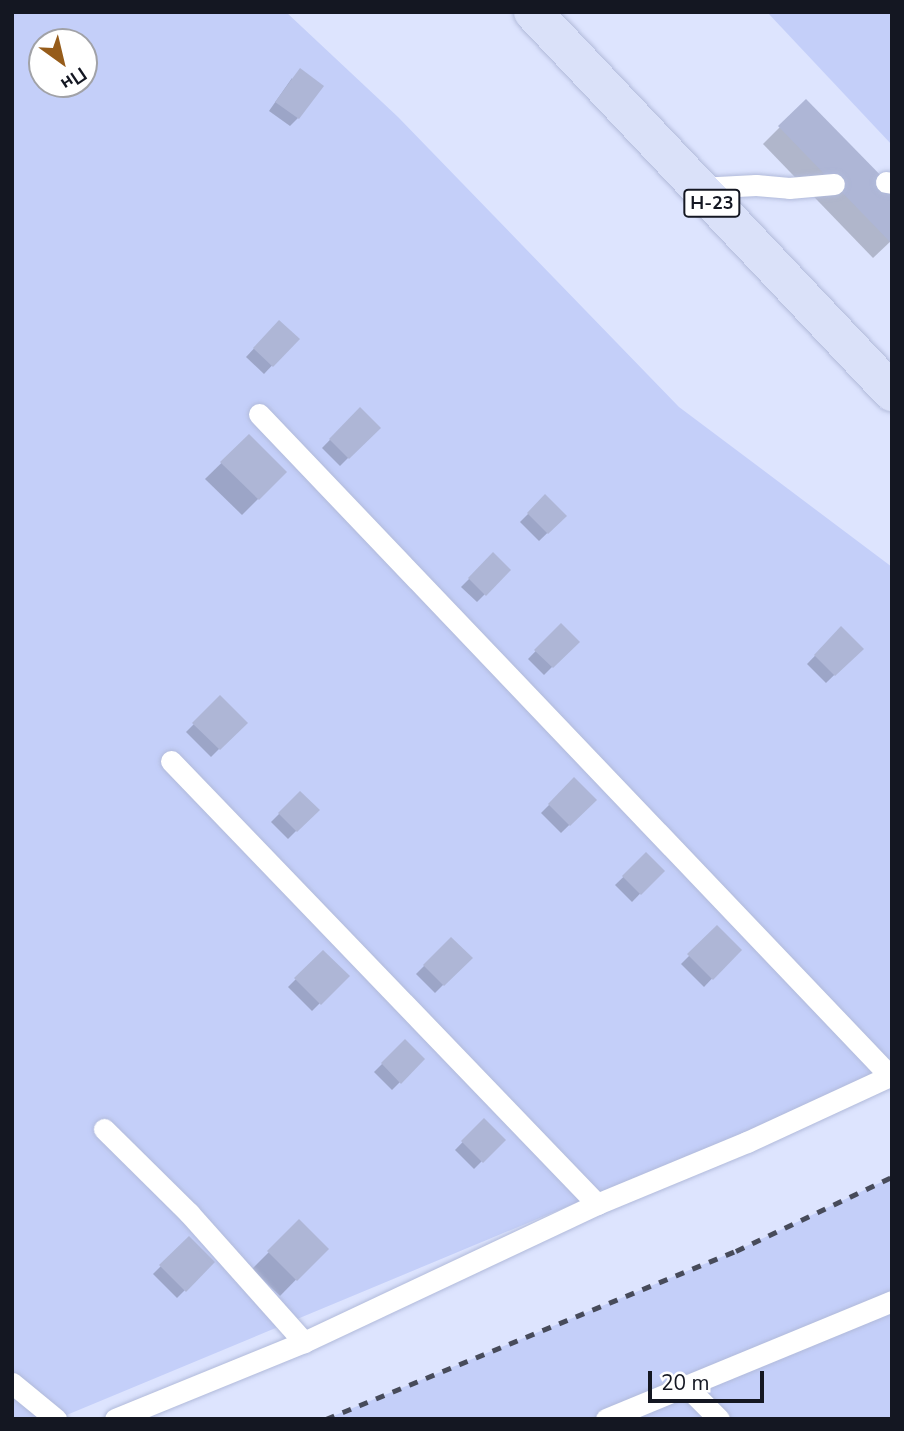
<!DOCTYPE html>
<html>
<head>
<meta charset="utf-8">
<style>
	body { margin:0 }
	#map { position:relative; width:904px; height:1431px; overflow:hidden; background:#dde4fe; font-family:"Nunito Sans",sans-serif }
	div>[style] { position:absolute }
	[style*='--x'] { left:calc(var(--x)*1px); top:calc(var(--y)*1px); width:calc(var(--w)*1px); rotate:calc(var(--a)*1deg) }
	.green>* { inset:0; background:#c4cff9 }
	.shadow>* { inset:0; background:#0003 }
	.building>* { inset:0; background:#aeb6d6 }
	.roads { filter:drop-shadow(0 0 2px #b1bada) drop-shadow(0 0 2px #b1bada) }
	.lane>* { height:21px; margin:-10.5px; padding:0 10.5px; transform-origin:10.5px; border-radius:10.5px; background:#fff }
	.primary>* { height:38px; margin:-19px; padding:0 19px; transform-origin:19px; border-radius:19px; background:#dae1f9 }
	.rail>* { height:5px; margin-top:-2.5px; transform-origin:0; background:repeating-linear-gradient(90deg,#474b5a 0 9px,transparent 0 18px) }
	span { translate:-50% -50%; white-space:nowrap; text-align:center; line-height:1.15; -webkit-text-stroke:7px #fff; paint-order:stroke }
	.shield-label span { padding:2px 5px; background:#fff; border:2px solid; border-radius:5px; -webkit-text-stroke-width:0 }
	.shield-label { font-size:18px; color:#141722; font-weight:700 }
	.frame { position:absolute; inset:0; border:14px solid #141722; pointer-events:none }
	.north { position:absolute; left:28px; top:28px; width:70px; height:70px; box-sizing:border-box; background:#fff; border:2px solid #a1a2a7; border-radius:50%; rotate:146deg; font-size:19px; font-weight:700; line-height:28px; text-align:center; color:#141722 }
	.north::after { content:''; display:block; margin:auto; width:24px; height:32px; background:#965c1a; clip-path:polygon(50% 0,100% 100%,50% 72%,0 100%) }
	.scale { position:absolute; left:648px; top:1371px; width:116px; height:32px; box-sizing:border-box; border:4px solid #141722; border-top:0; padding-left:9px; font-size:21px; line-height:24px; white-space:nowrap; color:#141722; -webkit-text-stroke:5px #fff; paint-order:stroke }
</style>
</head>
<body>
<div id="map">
	<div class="green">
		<div style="clip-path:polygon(evenodd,12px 12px,286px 12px,398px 117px,679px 407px,892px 567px,892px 1063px,799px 1110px,57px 1419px,12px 1419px,12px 12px,42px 42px,84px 42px,84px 84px,42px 84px,42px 42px)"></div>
		<div style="clip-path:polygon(767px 12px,892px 12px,892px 145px)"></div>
		<div style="clip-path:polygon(892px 1177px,892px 1419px,326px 1419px,736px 1251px)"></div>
	</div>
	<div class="shadow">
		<div style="clip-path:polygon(292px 78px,298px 118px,290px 126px,269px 111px)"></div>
		<div style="clip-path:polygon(806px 101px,892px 240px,873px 258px,763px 144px)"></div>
		<div style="clip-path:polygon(271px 330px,297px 339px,264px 374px,246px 357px)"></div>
		<div style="clip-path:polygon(360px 409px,378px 428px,340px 466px,322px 448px)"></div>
		<div style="clip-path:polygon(249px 436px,285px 472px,242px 515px,205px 479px)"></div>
		<div style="clip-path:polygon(545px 497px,565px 516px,539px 541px,520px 522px)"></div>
		<div style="clip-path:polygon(493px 555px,509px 570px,477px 602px,461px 587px)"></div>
		<div style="clip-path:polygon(561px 625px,577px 642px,544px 675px,528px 659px)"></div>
		<div style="clip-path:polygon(841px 629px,861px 649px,826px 683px,807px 664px)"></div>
		<div style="clip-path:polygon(220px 698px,245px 723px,211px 757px,186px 732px)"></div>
		<div style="clip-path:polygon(574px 780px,595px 800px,561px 833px,541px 813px)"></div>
		<div style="clip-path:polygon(300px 793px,317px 810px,288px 839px,271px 822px)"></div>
		<div style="clip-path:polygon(646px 855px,662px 871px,632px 902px,615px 885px)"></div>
		<div style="clip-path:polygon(717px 928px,739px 950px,704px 987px,681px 964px)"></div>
		<div style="clip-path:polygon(451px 939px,470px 958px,435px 993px,416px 974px)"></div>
		<div style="clip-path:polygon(323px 952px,347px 976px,312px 1011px,288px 987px)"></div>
		<div style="clip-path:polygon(405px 1041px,423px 1059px,392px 1090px,374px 1072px)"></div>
		<div style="clip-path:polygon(484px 1120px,503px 1140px,474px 1169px,455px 1150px)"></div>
		<div style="clip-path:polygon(299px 1222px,326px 1249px,280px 1296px,252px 1269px)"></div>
		<div style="clip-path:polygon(189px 1238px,213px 1262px,177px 1298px,153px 1274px)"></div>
	</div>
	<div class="building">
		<div style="clip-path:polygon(300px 68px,324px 86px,299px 119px,275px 102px)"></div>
		<div style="clip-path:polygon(806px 99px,892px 187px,892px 244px,778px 126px)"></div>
		<div style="clip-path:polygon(279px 320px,300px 339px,273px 367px,253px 348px)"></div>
		<div style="clip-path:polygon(360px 407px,381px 428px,349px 459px,329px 439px)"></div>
		<div style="clip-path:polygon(249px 434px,287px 472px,259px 500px,220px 462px)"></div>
		<div style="clip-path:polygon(545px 494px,567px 516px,548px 534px,527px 513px)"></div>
		<div style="clip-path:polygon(493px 552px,511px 570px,486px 596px,468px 578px)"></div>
		<div style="clip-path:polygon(561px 623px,580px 642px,553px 668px,534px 650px)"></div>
		<div style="clip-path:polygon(841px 626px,864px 649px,835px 676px,814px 655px)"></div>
		<div style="clip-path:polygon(220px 695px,248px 723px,220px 750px,192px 723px)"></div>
		<div style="clip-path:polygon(574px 777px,597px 800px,570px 826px,548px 804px)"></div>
		<div style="clip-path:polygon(300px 791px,320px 810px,297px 832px,278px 813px)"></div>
		<div style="clip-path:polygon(646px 852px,665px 871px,641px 895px,622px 876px)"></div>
		<div style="clip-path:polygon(717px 925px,742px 950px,713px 980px,687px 954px)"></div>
		<div style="clip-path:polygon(451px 937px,473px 958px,444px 986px,423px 965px)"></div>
		<div style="clip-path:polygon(323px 950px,350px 976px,321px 1005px,294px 978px)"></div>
		<div style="clip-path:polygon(405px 1039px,425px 1059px,401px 1084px,381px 1063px)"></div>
		<div style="clip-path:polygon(484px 1118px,506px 1140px,483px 1163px,461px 1141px)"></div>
		<div style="clip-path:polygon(299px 1219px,329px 1249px,297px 1281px,267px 1251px)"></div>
		<div style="clip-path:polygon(189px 1236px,215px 1262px,186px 1292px,159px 1265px)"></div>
	</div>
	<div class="roads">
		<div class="lane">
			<div style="--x:886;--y:182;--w:6;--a:9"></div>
			<div style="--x:698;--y:188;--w:58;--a:-3"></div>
			<div style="--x:756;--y:185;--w:33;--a:5"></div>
			<div style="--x:789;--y:188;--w:45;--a:-5.1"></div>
			<div style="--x:259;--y:414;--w:915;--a:46.37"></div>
			<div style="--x:171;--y:761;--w:615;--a:46.12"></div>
			<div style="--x:104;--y:1129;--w:120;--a:44.7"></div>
			<div style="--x:189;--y:1213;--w:173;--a:48.3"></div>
			<div style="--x:12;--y:1383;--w:57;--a:39.3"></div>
			<div style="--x:685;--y:1385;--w:48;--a:45"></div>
			<div style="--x:115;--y:1419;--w:204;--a:-22.2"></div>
			<div style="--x:304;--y:1342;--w:324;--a:-25.2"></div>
			<div style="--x:597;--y:1204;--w:162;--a:-22.5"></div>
			<div style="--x:747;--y:1142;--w:160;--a:-24.8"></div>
			<div style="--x:606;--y:1419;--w:309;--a:-22.4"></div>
		</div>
		<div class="primary">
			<div style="--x:533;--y:12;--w:523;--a:46.63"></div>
		</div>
	</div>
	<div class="rail">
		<div style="--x:326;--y:1419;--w:443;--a:-22.3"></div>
		<div style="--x:736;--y:1251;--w:173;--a:-25.4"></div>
	</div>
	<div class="shield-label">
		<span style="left:712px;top:203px">Н-23</span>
	</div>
	<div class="frame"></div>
	<div class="north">Пн</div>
	<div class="scale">20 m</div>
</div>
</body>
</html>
